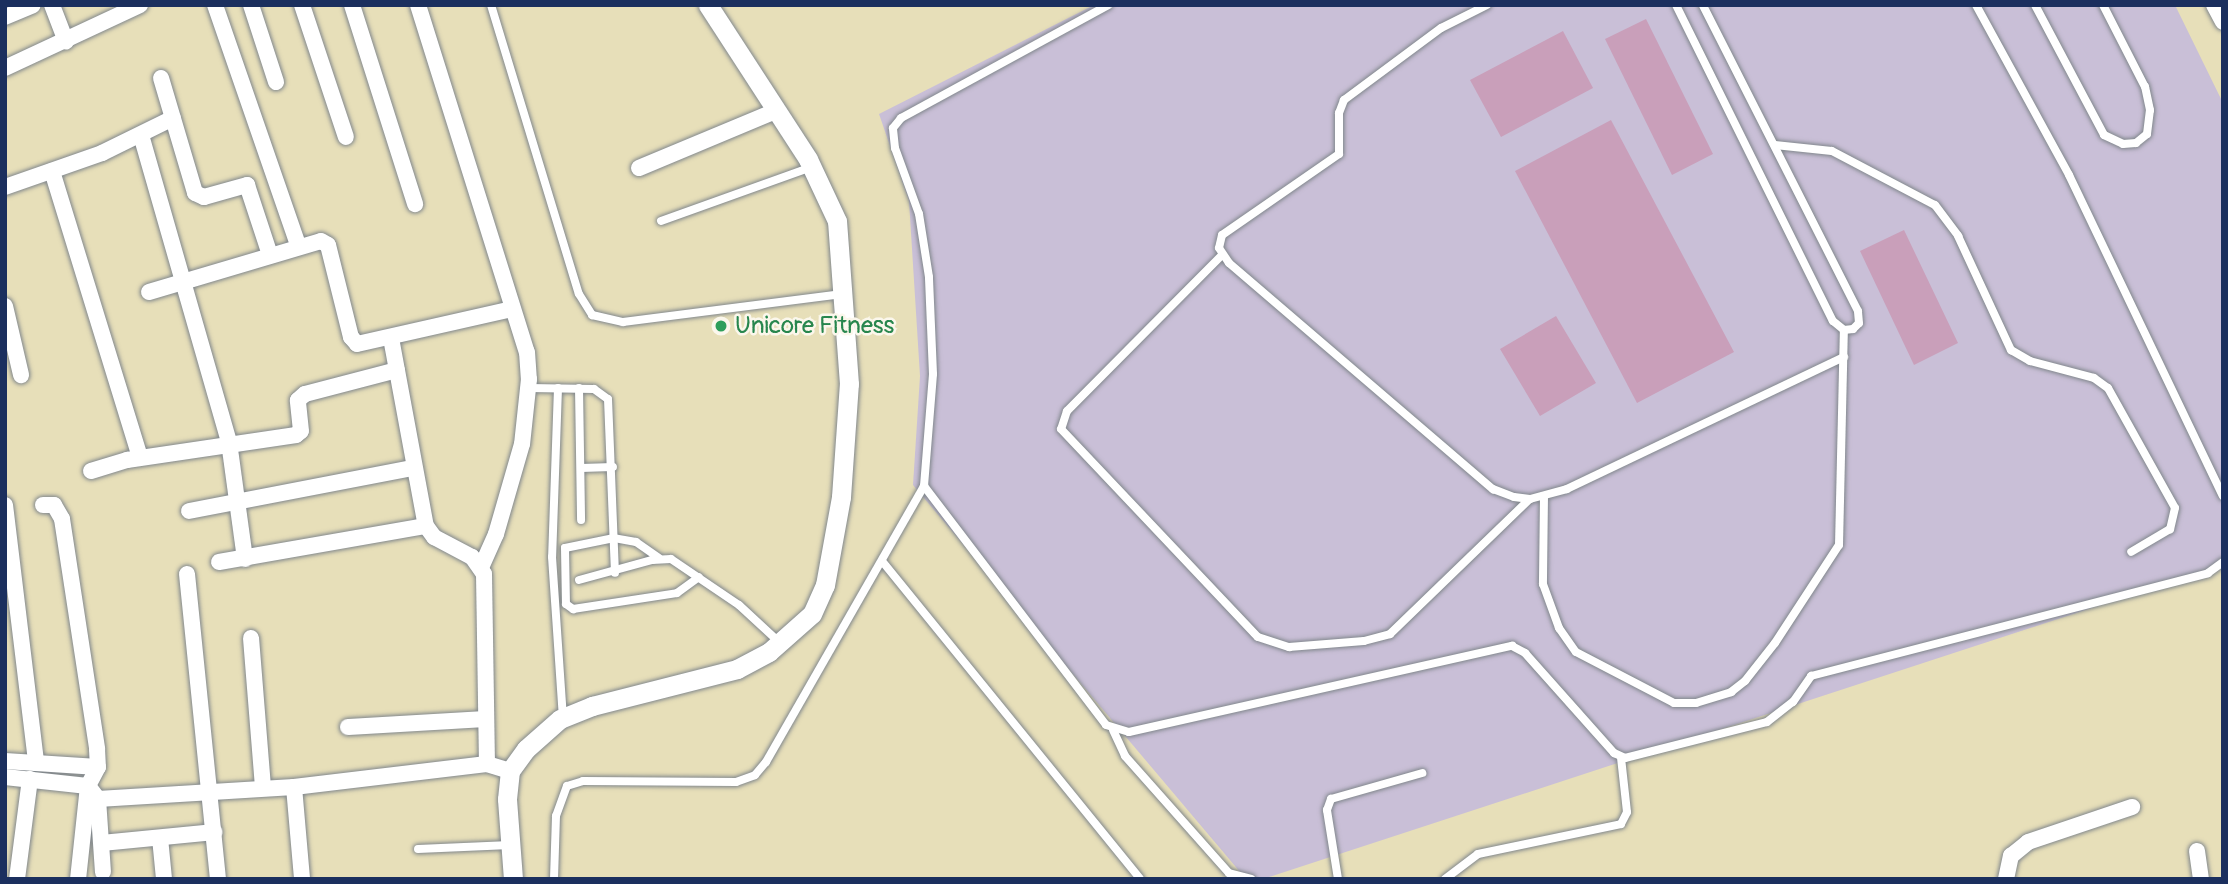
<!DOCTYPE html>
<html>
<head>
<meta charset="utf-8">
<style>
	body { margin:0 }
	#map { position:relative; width:2228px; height:884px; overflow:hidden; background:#e7dfb9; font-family:Pangolin,sans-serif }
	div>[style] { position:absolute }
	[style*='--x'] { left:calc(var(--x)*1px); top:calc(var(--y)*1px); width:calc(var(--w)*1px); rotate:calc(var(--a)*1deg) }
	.industrial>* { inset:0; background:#c9bfd7 }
	.building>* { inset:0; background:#c99fba }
	.roads { filter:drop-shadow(0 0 2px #81878c) drop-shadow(0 0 2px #81878c) }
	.service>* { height:8px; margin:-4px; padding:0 4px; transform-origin:4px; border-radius:4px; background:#fff }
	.minor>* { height:16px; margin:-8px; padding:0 8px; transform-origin:8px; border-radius:8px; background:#fff }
	.tertiary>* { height:19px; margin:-9.5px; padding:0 9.5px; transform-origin:9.5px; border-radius:9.5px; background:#fff }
	.dots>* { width:19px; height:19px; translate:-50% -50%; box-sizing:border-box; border:4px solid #fbf7ec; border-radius:50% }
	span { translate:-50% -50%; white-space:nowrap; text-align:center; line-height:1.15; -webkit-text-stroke:5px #fbf7ec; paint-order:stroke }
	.leisure-label { font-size:24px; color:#27864d }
	.left { translate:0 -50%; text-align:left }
	.frame { position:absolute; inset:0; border:7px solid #1b2f5e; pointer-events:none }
</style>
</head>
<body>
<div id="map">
	<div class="industrial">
		<div style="clip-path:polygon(1094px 5px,2175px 5px,2223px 103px,2223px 565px,1263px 879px,1246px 879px,913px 485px,920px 376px,909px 201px,879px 114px)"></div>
	</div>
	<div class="building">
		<div style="clip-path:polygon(1646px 19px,1713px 154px,1672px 175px,1605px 39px)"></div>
		<div style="clip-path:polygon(1563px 31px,1593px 88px,1501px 137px,1470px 80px)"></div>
		<div style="clip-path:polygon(1611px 120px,1734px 352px,1637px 403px,1515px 171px)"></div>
		<div style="clip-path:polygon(1904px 230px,1958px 343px,1914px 365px,1860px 251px)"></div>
		<div style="clip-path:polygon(1556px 316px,1596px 383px,1540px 416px,1500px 349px)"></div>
	</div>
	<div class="roads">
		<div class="service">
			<div style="--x:491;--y:5;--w:302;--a:73.1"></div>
			<div style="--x:579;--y:294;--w:25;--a:58"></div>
			<div style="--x:592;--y:315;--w:32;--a:13"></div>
			<div style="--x:623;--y:322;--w:221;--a:-7.3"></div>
			<div style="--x:1487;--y:5;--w:51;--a:153.4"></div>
			<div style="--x:1441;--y:28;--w:121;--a:143.4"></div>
			<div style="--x:1344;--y:100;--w:14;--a:111"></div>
			<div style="--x:1339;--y:113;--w:41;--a:90"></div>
			<div style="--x:1339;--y:154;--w:142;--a:145.3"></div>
			<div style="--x:1222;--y:235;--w:13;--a:103"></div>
			<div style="--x:1219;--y:248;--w:18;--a:56"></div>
			<div style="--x:1229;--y:263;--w:348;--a:40.6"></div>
			<div style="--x:1493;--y:489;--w:22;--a:21"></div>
			<div style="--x:1514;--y:497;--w:16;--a:7"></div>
			<div style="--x:1530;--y:499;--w:38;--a:-15"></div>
			<div style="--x:1567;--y:489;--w:307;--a:-25.5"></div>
			<div style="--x:1676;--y:5;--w:353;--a:63.6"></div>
			<div style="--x:1833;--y:321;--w:14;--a:39"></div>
			<div style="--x:1844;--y:330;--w:9;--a:-6"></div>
			<div style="--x:1853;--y:329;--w:8;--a:-45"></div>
			<div style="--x:1859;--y:323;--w:12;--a:-95"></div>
			<div style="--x:1858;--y:311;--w:343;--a:-116.9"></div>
			<div style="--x:1976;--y:5;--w:194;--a:61.3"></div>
			<div style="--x:2069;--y:175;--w:356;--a:64.4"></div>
			<div style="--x:2035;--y:5;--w:147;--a:62"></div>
			<div style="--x:2104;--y:135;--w:21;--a:25"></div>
			<div style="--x:2123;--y:144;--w:13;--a:-4"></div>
			<div style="--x:2136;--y:143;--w:14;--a:-39"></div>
			<div style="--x:2147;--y:134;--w:24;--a:-83"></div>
			<div style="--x:2150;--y:110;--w:24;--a:-102"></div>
			<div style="--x:2145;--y:87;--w:92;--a:-117.1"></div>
			<div style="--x:1775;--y:145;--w:57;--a:6"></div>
			<div style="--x:1832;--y:151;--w:116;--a:27.7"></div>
			<div style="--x:1935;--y:205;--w:39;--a:53"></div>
			<div style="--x:1958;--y:236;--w:126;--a:65.1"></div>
			<div style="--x:2011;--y:350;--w:22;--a:30"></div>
			<div style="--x:2030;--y:361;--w:66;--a:14.9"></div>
			<div style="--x:2094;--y:378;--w:17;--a:36"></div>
			<div style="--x:2108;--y:388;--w:137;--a:60.8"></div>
			<div style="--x:2175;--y:508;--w:22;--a:103"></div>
			<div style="--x:2170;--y:529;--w:45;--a:149.5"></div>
			<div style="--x:661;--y:221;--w:160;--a:-19.7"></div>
			<div style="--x:1222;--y:255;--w:220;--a:134.8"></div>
			<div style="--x:1067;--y:411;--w:19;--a:108"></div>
			<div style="--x:1061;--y:429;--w:286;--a:46.6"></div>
			<div style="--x:1258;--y:637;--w:33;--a:18"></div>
			<div style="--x:1289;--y:647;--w:75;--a:-4.6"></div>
			<div style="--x:1364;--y:641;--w:27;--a:-15"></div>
			<div style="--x:1390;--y:634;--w:194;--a:-44"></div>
			<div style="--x:529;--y:388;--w:65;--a:0.9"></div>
			<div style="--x:594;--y:389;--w:17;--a:36"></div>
			<div style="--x:608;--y:399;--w:174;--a:87.7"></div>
			<div style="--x:558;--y:388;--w:169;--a:92"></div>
			<div style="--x:552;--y:557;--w:161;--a:86.1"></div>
			<div style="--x:579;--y:388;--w:132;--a:89.1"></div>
			<div style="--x:581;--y:468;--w:32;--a:-2"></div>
			<div style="--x:924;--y:486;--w:300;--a:52.7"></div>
			<div style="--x:1106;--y:725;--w:24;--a:17"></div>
			<div style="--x:1129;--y:732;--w:393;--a:-12.7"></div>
			<div style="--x:1512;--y:646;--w:15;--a:28"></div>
			<div style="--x:1525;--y:653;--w:134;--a:48.3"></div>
			<div style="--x:1614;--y:753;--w:12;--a:24"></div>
			<div style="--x:1625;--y:758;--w:146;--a:-14.2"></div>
			<div style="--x:1767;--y:722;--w:33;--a:-38"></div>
			<div style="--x:1793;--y:702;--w:32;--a:-55"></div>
			<div style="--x:1811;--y:676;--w:410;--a:-14.5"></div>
			<div style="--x:2208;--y:573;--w:19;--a:-36"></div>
			<div style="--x:1544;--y:496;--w:88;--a:90.7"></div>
			<div style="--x:1543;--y:584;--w:47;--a:70"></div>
			<div style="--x:1559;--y:628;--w:29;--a:55"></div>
			<div style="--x:1576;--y:652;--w:110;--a:27.5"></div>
			<div style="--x:1674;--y:703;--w:22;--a:0"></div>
			<div style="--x:1696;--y:703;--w:37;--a:-17"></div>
			<div style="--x:1731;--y:692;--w:18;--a:-38"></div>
			<div style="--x:1745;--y:681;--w:48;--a:-51.7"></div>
			<div style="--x:1775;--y:643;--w:117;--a:-56.9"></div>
			<div style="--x:1839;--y:545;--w:215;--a:-88.7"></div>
			<div style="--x:659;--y:558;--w:28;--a:-145"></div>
			<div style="--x:636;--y:542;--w:22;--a:-170"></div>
			<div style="--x:614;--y:538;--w:50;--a:168.5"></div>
			<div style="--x:565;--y:548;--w:56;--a:89"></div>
			<div style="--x:566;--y:604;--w:9;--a:36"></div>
			<div style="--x:573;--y:609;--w:105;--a:-8.7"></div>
			<div style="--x:677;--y:593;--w:27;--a:-36"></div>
			<div style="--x:882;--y:561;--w:409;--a:50.9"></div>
			<div style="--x:579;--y:580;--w:76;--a:-15.3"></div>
			<div style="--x:652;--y:560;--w:19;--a:-3"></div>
			<div style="--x:671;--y:559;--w:82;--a:34.1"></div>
			<div style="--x:739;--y:605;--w:54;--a:42.8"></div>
			<div style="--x:1113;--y:730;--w:29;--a:65"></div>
			<div style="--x:1125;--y:756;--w:157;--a:48.4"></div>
			<div style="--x:1229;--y:873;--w:23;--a:15"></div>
			<div style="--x:418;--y:849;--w:92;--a:-2.5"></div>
			<div style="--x:554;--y:879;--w:63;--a:-88.2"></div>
			<div style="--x:556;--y:816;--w:32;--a:-70"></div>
			<div style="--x:567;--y:786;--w:17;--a:-17"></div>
			<div style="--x:583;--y:781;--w:153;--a:0.4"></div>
			<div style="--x:736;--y:782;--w:20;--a:-20"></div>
			<div style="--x:755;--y:775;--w:17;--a:-50"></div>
			<div style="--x:766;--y:762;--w:318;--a:-60.2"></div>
			<div style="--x:924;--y:486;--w:112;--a:-85.4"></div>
			<div style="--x:933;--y:374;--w:97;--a:-92.4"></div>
			<div style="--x:929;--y:277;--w:64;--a:-99"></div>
			<div style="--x:919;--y:214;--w:70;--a:-110"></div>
			<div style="--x:895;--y:148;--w:20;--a:-96"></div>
			<div style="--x:893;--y:128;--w:13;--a:-51"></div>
			<div style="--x:901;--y:118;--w:236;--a:-28.6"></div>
			<div style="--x:1338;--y:879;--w:70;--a:-99.1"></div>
			<div style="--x:1327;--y:810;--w:12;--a:-70"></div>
			<div style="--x:1331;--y:799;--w:95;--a:-15.9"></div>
			<div style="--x:1445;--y:879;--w:41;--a:-37.1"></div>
			<div style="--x:1478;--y:854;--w:146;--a:-11.8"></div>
			<div style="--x:1621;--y:824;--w:13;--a:-63"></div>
			<div style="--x:1627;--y:812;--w:54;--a:-96.3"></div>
		</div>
		<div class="minor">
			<div style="--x:52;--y:5;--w:39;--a:69"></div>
			<div style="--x:215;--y:5;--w:254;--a:70.9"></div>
			<div style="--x:251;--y:5;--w:81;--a:72"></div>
			<div style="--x:302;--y:5;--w:139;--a:71.6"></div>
			<div style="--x:352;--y:5;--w:209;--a:72.4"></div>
			<div style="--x:418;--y:5;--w:364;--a:72.6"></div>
			<div style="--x:527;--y:352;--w:27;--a:86"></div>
			<div style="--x:529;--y:379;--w:65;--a:96.1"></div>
			<div style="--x:522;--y:444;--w:94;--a:106.1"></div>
			<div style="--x:496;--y:534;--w:34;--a:114"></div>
			<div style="--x:2214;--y:5;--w:19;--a:62"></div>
			<div style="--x:5;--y:17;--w:30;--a:-23"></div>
			<div style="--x:5;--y:68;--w:149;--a:-25"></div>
			<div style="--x:161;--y:78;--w:120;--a:73.5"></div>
			<div style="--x:195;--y:193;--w:10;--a:24"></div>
			<div style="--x:204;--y:197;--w:45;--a:-15.6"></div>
			<div style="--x:247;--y:185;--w:74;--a:71.8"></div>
			<div style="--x:141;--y:135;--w:319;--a:74"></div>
			<div style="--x:229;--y:442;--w:118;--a:82.2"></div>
			<div style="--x:639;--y:168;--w:147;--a:-22.7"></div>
			<div style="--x:52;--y:171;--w:299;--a:72.9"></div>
			<div style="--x:5;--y:187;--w:103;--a:-19.3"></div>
			<div style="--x:102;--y:153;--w:79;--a:-26.2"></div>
			<div style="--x:149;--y:292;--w:179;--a:-16.5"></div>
			<div style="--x:321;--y:241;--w:8;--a:30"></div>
			<div style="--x:328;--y:245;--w:95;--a:76"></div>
			<div style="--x:351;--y:337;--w:9;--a:49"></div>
			<div style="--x:357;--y:344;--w:159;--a:-12.7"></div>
			<div style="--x:5;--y:306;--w:71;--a:76.9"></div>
			<div style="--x:391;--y:338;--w:191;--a:79.5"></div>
			<div style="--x:426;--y:526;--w:14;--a:54"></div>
			<div style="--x:434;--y:537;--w:43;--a:27.8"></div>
			<div style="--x:472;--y:557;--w:21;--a:55"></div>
			<div style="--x:484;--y:574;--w:190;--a:89.1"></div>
			<div style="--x:91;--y:471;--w:38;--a:-17"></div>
			<div style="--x:127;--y:460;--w:171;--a:-8.4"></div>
			<div style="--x:296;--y:435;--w:6;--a:-39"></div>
			<div style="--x:301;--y:431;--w:31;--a:-96"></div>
			<div style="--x:298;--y:400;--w:9;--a:-41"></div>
			<div style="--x:305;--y:394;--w:95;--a:-14.6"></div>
			<div style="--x:5;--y:505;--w:260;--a:83.1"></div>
			<div style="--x:43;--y:505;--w:11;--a:0"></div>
			<div style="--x:54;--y:505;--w:16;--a:60"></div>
			<div style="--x:62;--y:519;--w:233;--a:81.3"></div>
			<div style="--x:97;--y:749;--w:18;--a:87"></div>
			<div style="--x:98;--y:767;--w:21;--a:118"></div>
			<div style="--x:88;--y:786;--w:94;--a:96.1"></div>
			<div style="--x:189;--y:511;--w:228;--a:-10.9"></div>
			<div style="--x:219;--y:562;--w:210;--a:-9.9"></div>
			<div style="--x:187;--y:574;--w:307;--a:84.2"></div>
			<div style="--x:251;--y:638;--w:150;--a:85.4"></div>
			<div style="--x:348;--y:727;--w:138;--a:-3.3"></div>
			<div style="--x:5;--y:761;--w:93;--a:3.7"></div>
			<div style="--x:5;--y:777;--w:83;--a:6.2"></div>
			<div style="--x:88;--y:786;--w:16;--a:52"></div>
			<div style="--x:98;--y:799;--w:73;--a:86.1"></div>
			<div style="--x:294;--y:787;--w:92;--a:85"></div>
			<div style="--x:98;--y:799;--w:196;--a:-3.5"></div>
			<div style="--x:294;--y:787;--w:194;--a:-6.8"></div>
			<div style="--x:487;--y:764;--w:24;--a:17"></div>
			<div style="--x:160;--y:838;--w:41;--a:84.4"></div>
			<div style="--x:102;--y:843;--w:113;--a:-5.6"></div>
			<div style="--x:2197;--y:851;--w:28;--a:82"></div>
			<div style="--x:17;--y:879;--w:101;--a:-82.6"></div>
			<div style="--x:2006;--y:879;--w:24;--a:-78"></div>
			<div style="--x:2011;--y:856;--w:22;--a:-39"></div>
			<div style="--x:2028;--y:842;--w:110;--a:-18.6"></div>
		</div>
		<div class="tertiary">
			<div style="--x:513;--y:879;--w:80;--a:-94.3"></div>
			<div style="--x:507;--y:799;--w:28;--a:-84"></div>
			<div style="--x:510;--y:771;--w:27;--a:-54"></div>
			<div style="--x:526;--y:749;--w:45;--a:-41.4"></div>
			<div style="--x:560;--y:719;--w:35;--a:-22"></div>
			<div style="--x:592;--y:706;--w:150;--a:-14.3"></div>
			<div style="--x:737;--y:669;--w:36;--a:-28"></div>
			<div style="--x:769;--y:652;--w:57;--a:-41.5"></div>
			<div style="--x:812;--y:614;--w:32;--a:-66"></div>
			<div style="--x:825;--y:585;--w:89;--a:-79.7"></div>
			<div style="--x:841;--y:497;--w:113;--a:-86"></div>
			<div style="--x:849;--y:384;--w:163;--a:-94.2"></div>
			<div style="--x:837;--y:221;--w:68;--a:-115.1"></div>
			<div style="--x:808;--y:159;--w:184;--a:-123"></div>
		</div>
	</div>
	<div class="dots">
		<div style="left:721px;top:326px;background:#2e9e5b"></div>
	</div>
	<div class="leisure-label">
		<span class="left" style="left:735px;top:326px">Unicore Fitness</span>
	</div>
	<div class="frame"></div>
</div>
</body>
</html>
